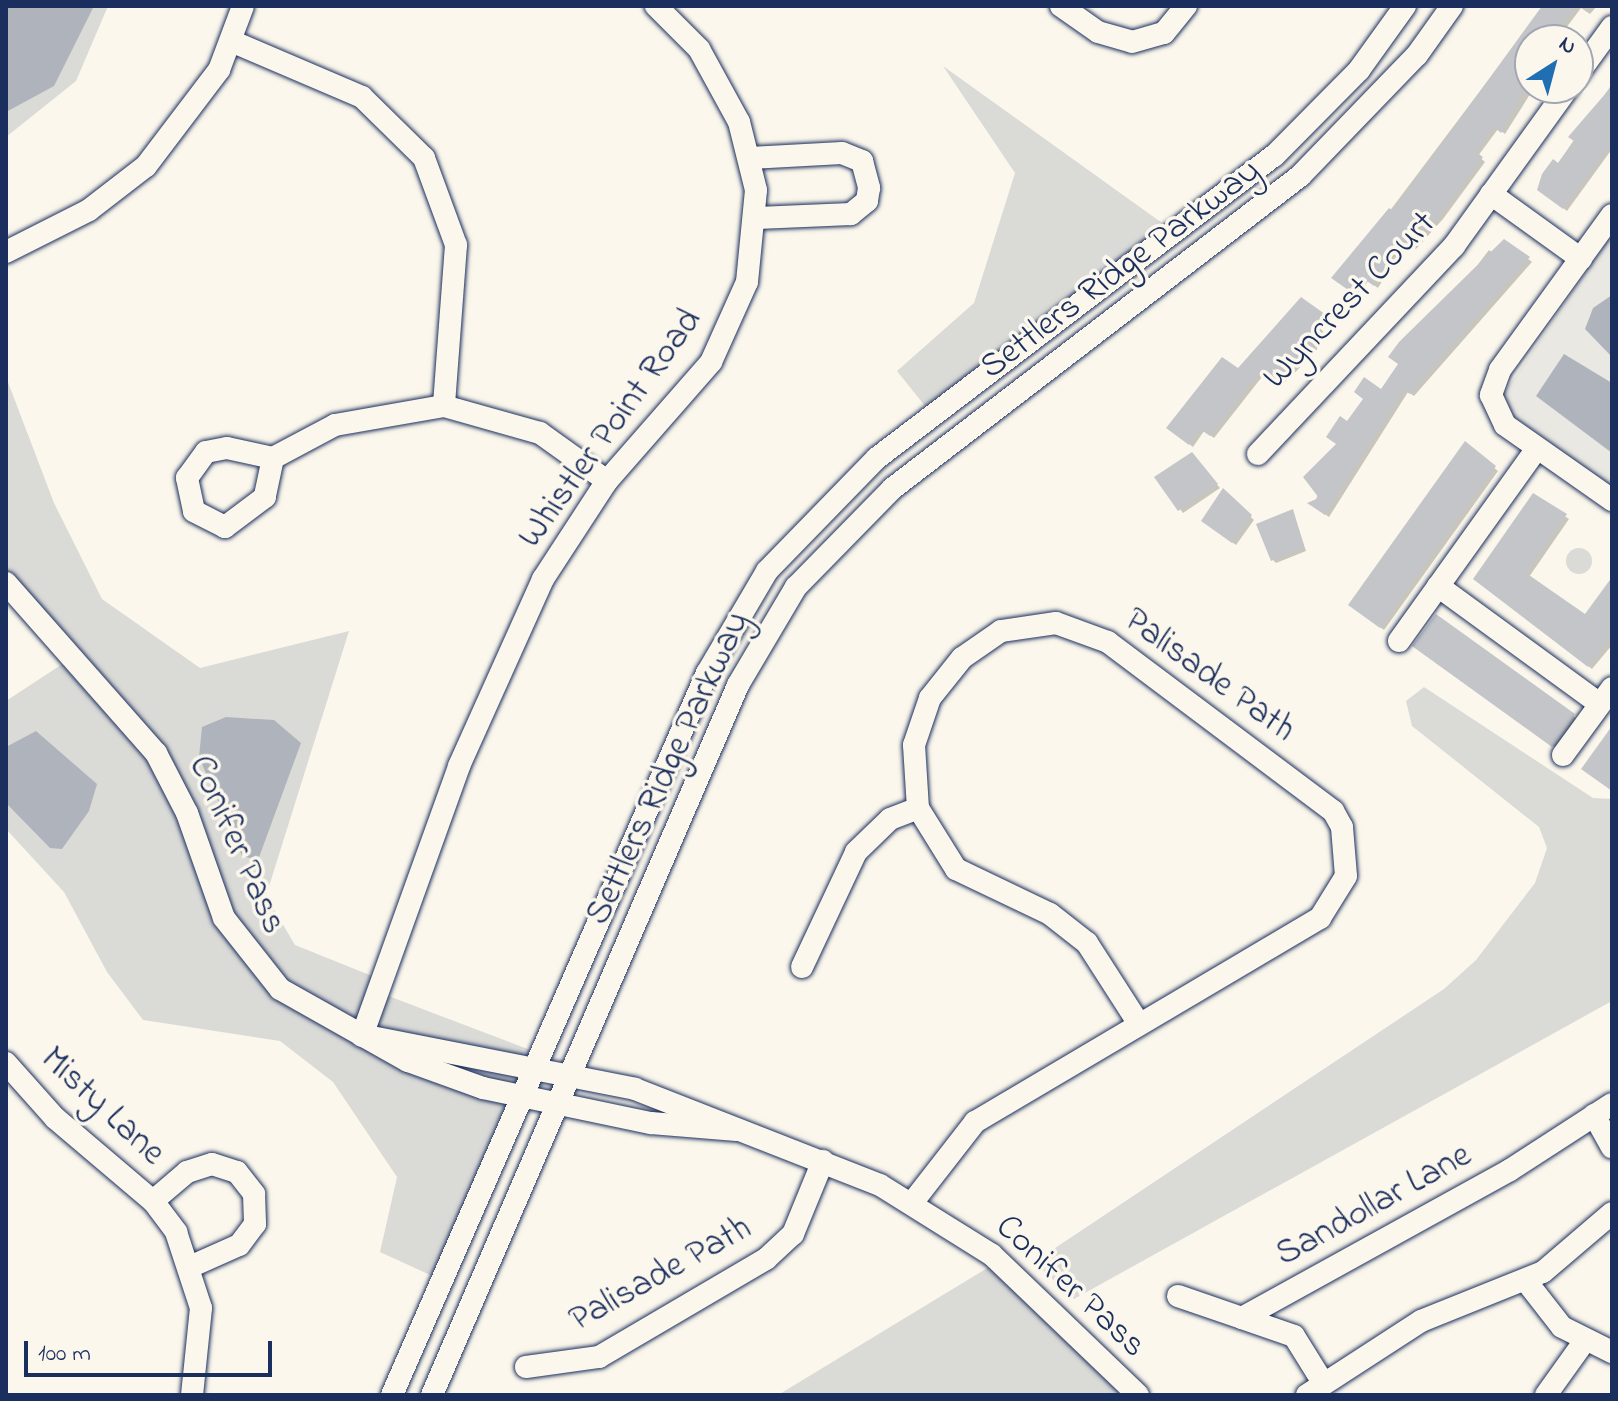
<!DOCTYPE html>
<html>
<head>
<meta charset="utf-8">
<style>
	body { margin:0 }
	#map { position:relative; width:1618px; height:1401px; overflow:hidden; background:#fbf7ec; font-family:"Indie Flower",sans-serif }
	div>[style] { position:absolute }
	[style*='--x'] { left:calc(var(--x)*1px); top:calc(var(--y)*1px); width:calc(var(--w)*1px); rotate:calc(var(--a)*1deg) }
	.built>* { inset:0; background:#eae8e2 }
	.green>* { inset:0; background:#dadad7 }
	.round { border-radius:50% }
	.water>* { inset:0; background:#afb3bb }
	.shadow>* { inset:0; background:#0003 }
	.building>* { inset:0; background:#c3c5c9 }
	.roads { filter:drop-shadow(0 0 2px #1b2f5e) drop-shadow(0 0 2px #1b2f5e) }
	.minor>* { height:22px; margin:-11px; padding:0 11px; transform-origin:11px; border-radius:11px; background:#fbf7ec }
	span { translate:-50% -50%; white-space:nowrap; text-align:center; line-height:1.15; -webkit-text-stroke:7px #fbf7ec; paint-order:stroke }
	.street-label { font-size:36px; color:#1b2f5e }
	.frame { position:absolute; inset:0; border:8px solid #1b2f5e; pointer-events:none }
	.north { position:absolute; left:1514px; top:24px; width:80px; height:80px; box-sizing:border-box; background:#fbf7ec; border:2px solid #a1a7b3; border-radius:50%; rotate:36deg; font-size:22px; font-weight:700; line-height:32px; text-align:center; color:#1b2f5e }
	.north::after { content:''; display:block; margin:auto; width:28px; height:36px; background:#1f6fb2; clip-path:polygon(50% 0,100% 100%,50% 72%,0 100%) }
	.scale { position:absolute; left:24px; top:1341px; width:248px; height:36px; box-sizing:border-box; border:4px solid #1b2f5e; border-top:0; padding-left:10px; font-size:24px; line-height:28px; white-space:nowrap; color:#1b2f5e; -webkit-text-stroke:6px #fbf7ec; paint-order:stroke }
</style>
</head>
<body>
<div id="map">
	<div class="built">
		<div style="clip-path:polygon(1612px 233px,1612px 487px,1511px 416px,1502px 396px)"></div>
	</div>
	<div class="green">
		<div style="clip-path:polygon(6px 6px,108px 6px,76px 81px,6px 137px)"></div>
		<div style="clip-path:polygon(943px 66px,1176px 233px,933px 416px,897px 371px,974px 303px,1015px 173px)"></div>
		<div style="clip-path:polygon(6px 377px,54px 503px,102px 599px,200px 668px,349px 631px,266px 896px,295px 945px,382px 980px,378px 992px,538px 1053px,441px 1280px,380px 1252px,397px 1177px,333px 1082px,280px 1041px,143px 1020px,107px 972px,64px 892px,6px 829px,6px 701px,70px 659px,6px 583px)"></div>
		<div class="round" style="left:1566px;top:548px;width:26px;height:26px"></div>
		<div style="clip-path:polygon(1424px 687px,1593px 798px,1612px 799px,1612px 1001px,1074px 1299px,1034px 1262px,1444px 989px,1476px 960px,1535px 883px,1547px 848px,1539px 827px,1412px 726px,1406px 701px)"></div>
		<div style="clip-path:polygon(998px 1260px,1138px 1395px,778px 1395px,989px 1267px)"></div>
	</div>
	<div class="water">
		<div style="clip-path:polygon(6px 6px,94px 6px,54px 86px,6px 112px)"></div>
		<div style="clip-path:polygon(1612px 295px,1612px 357px,1585px 329px,1593px 308px)"></div>
		<div style="clip-path:polygon(1564px 354px,1612px 383px,1612px 453px,1536px 396px)"></div>
		<div style="clip-path:polygon(226px 717px,274px 720px,301px 743px,258px 860px,242px 856px,199px 757px,202px 727px)"></div>
		<div style="clip-path:polygon(36px 731px,97px 784px,89px 811px,62px 849px,50px 848px,6px 803px,6px 747px)"></div>
	</div>
	<div class="shadow">
		<div style="clip-path:polygon(1544px 6px,1597px 6px,1590px 14px,1581px 8px,1557px 40px,1530px 40px,1534px 88px,1505px 134px,1498px 129px,1478px 156px,1485px 162px,1443px 219px,1416px 249px,1406px 242px,1378px 288px,1368px 281px,1358px 296px,1337px 281px)"></div>
		<div style="clip-path:polygon(1612px 84px,1612px 149px,1567px 211px,1540px 190px)"></div>
		<div style="clip-path:polygon(1505px 241px,1532px 262px,1414px 396px,1408px 392px,1329px 517px,1313px 506px,1348px 424px,1381px 392px,1489px 250px,1495px 255px)"></div>
		<div style="clip-path:polygon(1328px 318px,1316px 352px,1282px 385px,1265px 373px,1214px 438px,1204px 431px,1193px 447px,1172px 431px,1238px 371px)"></div>
		<div style="clip-path:polygon(1465px 444px,1498px 471px,1384px 630px,1353px 608px)"></div>
		<div style="clip-path:polygon(1195px 458px,1220px 488px,1183px 513px,1180px 509px)"></div>
		<div style="clip-path:polygon(1224px 492px,1254px 520px,1236px 545px,1207px 524px)"></div>
		<div style="clip-path:polygon(1534px 496px,1569px 519px,1529px 577px,1586px 617px,1612px 582px,1612px 645px,1592px 669px,1479px 582px)"></div>
		<div style="clip-path:polygon(1293px 511px,1306px 551px,1276px 563px,1273px 560px)"></div>
		<div style="clip-path:polygon(1436px 617px,1577px 719px,1556px 748px,1418px 650px)"></div>
	</div>
	<div class="building">
		<div style="clip-path:polygon(1542px 6px,1576px 6px,1552px 40px,1530px 40px,1530px 96px,1524px 91px,1501px 133px,1494px 127px,1476px 152px,1483px 157px,1440px 216px,1411px 247px,1402px 240px,1374px 286px,1364px 279px,1354px 294px,1331px 278px,1389px 208px,1393px 211px)"></div>
		<div style="clip-path:polygon(1612px 86px,1612px 144px,1563px 209px,1537px 190px,1542px 174px,1553px 159px,1558px 163px,1574px 141px,1568px 137px)"></div>
		<div style="clip-path:polygon(1504px 239px,1530px 257px,1410px 394px,1404px 390px,1325px 515px,1307px 503px,1319px 498px,1303px 477px,1336px 444px,1326px 437px,1340px 416px,1347px 421px,1363px 399px,1354px 392px,1364px 377px,1381px 389px,1398px 364px,1388px 357px,1399px 342px)"></div>
		<div style="clip-path:polygon(1301px 297px,1329px 317px,1313px 349px,1278px 383px,1261px 371px,1210px 436px,1200px 429px,1189px 445px,1166px 428px,1222px 357px,1238px 368px)"></div>
		<div style="clip-path:polygon(1465px 441px,1496px 466px,1380px 628px,1348px 605px)"></div>
		<div style="clip-path:polygon(1192px 452px,1218px 484px,1178px 511px,1154px 477px)"></div>
		<div style="clip-path:polygon(1223px 488px,1252px 515px,1232px 543px,1201px 521px)"></div>
		<div style="clip-path:polygon(1533px 493px,1567px 514px,1526px 573px,1585px 614px,1612px 577px,1612px 638px,1588px 667px,1473px 579px)"></div>
		<div style="clip-path:polygon(1293px 509px,1304px 547px,1271px 561px,1256px 524px)"></div>
		<div style="clip-path:polygon(1436px 614px,1575px 714px,1552px 747px,1412px 646px)"></div>
		<div style="clip-path:polygon(1612px 726px,1612px 791px,1581px 769px)"></div>
	</div>
	<div class="roads">
		<div class="minor">
			<div style="--x:1061;--y:6;--w:45;--a:35.1"></div>
			<div style="--x:1098;--y:32;--w:35;--a:16"></div>
			<div style="--x:1132;--y:42;--w:33;--a:-16"></div>
			<div style="--x:1164;--y:33;--w:35;--a:-51"></div>
			<div style="--x:231;--y:41;--w:142;--a:23.1"></div>
			<div style="--x:362;--y:97;--w:87;--a:44.5"></div>
			<div style="--x:424;--y:158;--w:93;--a:69.8"></div>
			<div style="--x:456;--y:245;--w:161;--a:94.3"></div>
			<div style="--x:1578;--y:74;--w:58;--a:-54.1"></div>
			<div style="--x:750;--y:158;--w:92;--a:-3.1"></div>
			<div style="--x:842;--y:153;--w:22;--a:22"></div>
			<div style="--x:862;--y:161;--w:28;--a:75"></div>
			<div style="--x:869;--y:188;--w:13;--a:99"></div>
			<div style="--x:867;--y:201;--w:21;--a:141"></div>
			<div style="--x:851;--y:214;--w:94;--a:177.6"></div>
			<div style="--x:1491;--y:194;--w:111;--a:35.8"></div>
			<div style="--x:1612;--y:215;--w:191;--a:125.9"></div>
			<div style="--x:1500;--y:370;--w:27;--a:110"></div>
			<div style="--x:1491;--y:395;--w:33;--a:65"></div>
			<div style="--x:1505;--y:425;--w:131;--a:35"></div>
			<div style="--x:6;--y:252;--w:93;--a:-26.8"></div>
			<div style="--x:89;--y:210;--w:72;--a:-37.7"></div>
			<div style="--x:146;--y:166;--w:121;--a:-52.8"></div>
			<div style="--x:219;--y:70;--w:68;--a:-69.4"></div>
			<div style="--x:227;--y:448;--w:47;--a:12.3"></div>
			<div style="--x:273;--y:458;--w:40;--a:102"></div>
			<div style="--x:265;--y:497;--w:50;--a:143.1"></div>
			<div style="--x:225;--y:527;--w:35;--a:-153"></div>
			<div style="--x:194;--y:511;--w:34;--a:-102"></div>
			<div style="--x:187;--y:478;--w:32;--a:-54"></div>
			<div style="--x:206;--y:452;--w:21;--a:-11"></div>
			<div style="--x:1258;--y:454;--w:286;--a:-46.7"></div>
			<div style="--x:1454;--y:246;--w:195;--a:-54.2"></div>
			<div style="--x:273;--y:458;--w:70;--a:-28"></div>
			<div style="--x:335;--y:425;--w:111;--a:-9.9"></div>
			<div style="--x:444;--y:406;--w:100;--a:15.7"></div>
			<div style="--x:540;--y:433;--w:82;--a:35.6"></div>
			<div style="--x:6;--y:583;--w:227;--a:48.6"></div>
			<div style="--x:156;--y:753;--w:68;--a:62.7"></div>
			<div style="--x:187;--y:813;--w:111;--a:70.6"></div>
			<div style="--x:224;--y:918;--w:90;--a:51.7"></div>
			<div style="--x:280;--y:989;--w:147;--a:29.4"></div>
			<div style="--x:408;--y:1061;--w:80;--a:19.8"></div>
			<div style="--x:483;--y:1088;--w:172;--a:11.8"></div>
			<div style="--x:651;--y:1123;--w:86;--a:4.7"></div>
			<div style="--x:1438;--y:586;--w:200;--a:36.1"></div>
			<div style="--x:1399;--y:641;--w:237;--a:-54.4"></div>
			<div style="--x:1563;--y:755;--w:83;--a:-53.8"></div>
			<div style="--x:802;--y:967;--w:127;--a:-64.8"></div>
			<div style="--x:856;--y:852;--w:47;--a:-44.1"></div>
			<div style="--x:890;--y:819;--w:30;--a:-21"></div>
			<div style="--x:362;--y:1036;--w:287;--a:-70.2"></div>
			<div style="--x:459;--y:766;--w:205;--a:-65.8"></div>
			<div style="--x:543;--y:579;--w:117;--a:-56.9"></div>
			<div style="--x:607;--y:481;--w:158;--a:-48.8"></div>
			<div style="--x:711;--y:362;--w:88;--a:-65.8"></div>
			<div style="--x:747;--y:282;--w:92;--a:-84.4"></div>
			<div style="--x:756;--y:190;--w:70;--a:-104"></div>
			<div style="--x:739;--y:122;--w:83;--a:-118.7"></div>
			<div style="--x:699;--y:49;--w:61;--a:-135"></div>
			<div style="--x:371;--y:1037;--w:269;--a:11.1"></div>
			<div style="--x:635;--y:1089;--w:263;--a:21.4"></div>
			<div style="--x:880;--y:1185;--w:132;--a:32"></div>
			<div style="--x:992;--y:1255;--w:202;--a:43.8"></div>
			<div style="--x:6;--y:1063;--w:74;--a:48.3"></div>
			<div style="--x:55;--y:1118;--w:128;--a:40.3"></div>
			<div style="--x:153;--y:1201;--w:39;--a:53"></div>
			<div style="--x:176;--y:1232;--w:80;--a:71.8"></div>
			<div style="--x:201;--y:1308;--w:87;--a:95.9"></div>
			<div style="--x:1594;--y:1115;--w:37;--a:61"></div>
			<div style="--x:153;--y:1201;--w:45;--a:-40.5"></div>
			<div style="--x:187;--y:1172;--w:26;--a:-18"></div>
			<div style="--x:212;--y:1164;--w:26;--a:18"></div>
			<div style="--x:237;--y:1172;--w:28;--a:52"></div>
			<div style="--x:254;--y:1194;--w:30;--a:88"></div>
			<div style="--x:255;--y:1224;--w:26;--a:127"></div>
			<div style="--x:239;--y:1245;--w:51;--a:155.9"></div>
			<div style="--x:912;--y:1203;--w:103;--a:-52.1"></div>
			<div style="--x:975;--y:1122;--w:401;--a:-30.6"></div>
			<div style="--x:1320;--y:918;--w:49;--a:-58.2"></div>
			<div style="--x:1346;--y:876;--w:49;--a:-94.7"></div>
			<div style="--x:1342;--y:827;--w:18;--a:-119"></div>
			<div style="--x:1333;--y:811;--w:281;--a:-143.1"></div>
			<div style="--x:1108;--y:642;--w:55;--a:-159.9"></div>
			<div style="--x:1056;--y:623;--w:56;--a:171.7"></div>
			<div style="--x:1001;--y:631;--w:47;--a:145.3"></div>
			<div style="--x:962;--y:658;--w:51;--a:128.7"></div>
			<div style="--x:930;--y:698;--w:50;--a:108.8"></div>
			<div style="--x:914;--y:745;--w:63;--a:86.4"></div>
			<div style="--x:918;--y:808;--w:72;--a:58.1"></div>
			<div style="--x:956;--y:869;--w:104;--a:25.6"></div>
			<div style="--x:1050;--y:914;--w:47;--a:38.1"></div>
			<div style="--x:1087;--y:943;--w:96;--a:57.3"></div>
			<div style="--x:1526;--y:1281;--w:58;--a:52"></div>
			<div style="--x:1562;--y:1327;--w:56;--a:26.6"></div>
			<div style="--x:1178;--y:1296;--w:68;--a:19"></div>
			<div style="--x:1242;--y:1318;--w:306;--a:-28.9"></div>
			<div style="--x:1510;--y:1170;--w:121;--a:-32.9"></div>
			<div style="--x:1242;--y:1318;--w:55;--a:19.1"></div>
			<div style="--x:1294;--y:1336;--w:53;--a:58.1"></div>
			<div style="--x:526;--y:1367;--w:74;--a:-7.8"></div>
			<div style="--x:599;--y:1357;--w:194;--a:-30.4"></div>
			<div style="--x:766;--y:1259;--w:37;--a:-43"></div>
			<div style="--x:793;--y:1234;--w:79;--a:-67.7"></div>
			<div style="--x:392;--y:1395;--w:788;--a:-66.43"></div>
			<div style="--x:707;--y:673;--w:118;--a:-59.5"></div>
			<div style="--x:767;--y:571;--w:158;--a:-45.8"></div>
			<div style="--x:877;--y:458;--w:499;--a:-37.3"></div>
			<div style="--x:1274;--y:156;--w:121;--a:-45.3"></div>
			<div style="--x:1359;--y:70;--w:79;--a:-54.3"></div>
			<div style="--x:432;--y:1395;--w:773;--a:-66.68"></div>
			<div style="--x:738;--y:685;--w:114;--a:-59.4"></div>
			<div style="--x:796;--y:587;--w:139;--a:-45.6"></div>
			<div style="--x:893;--y:488;--w:513;--a:-37.47"></div>
			<div style="--x:1300;--y:176;--w:168;--a:-46"></div>
			<div style="--x:1417;--y:55;--w:60;--a:-54.5"></div>
			<div style="--x:1307;--y:1395;--w:136;--a:-33"></div>
			<div style="--x:1421;--y:1321;--w:131;--a:-21.9"></div>
			<div style="--x:1543;--y:1272;--w:91;--a:-40.5"></div>
			<div style="--x:1546;--y:1395;--w:65;--a:-54.4"></div>
		</div>
	</div>
	<div class="street-label">
		<span style="left:1121px;top:270px;rotate:-37deg">Settlers Ridge Parkway</span>
		<span style="left:1350px;top:301px;rotate:-46deg">Wyncrest Court</span>
		<span style="left:611px;top:429px;rotate:-54deg">Whistler Point Road</span>
		<span style="left:1209px;top:676px;rotate:36deg">Palisade Path</span>
		<span style="left:669px;top:769px;rotate:-65deg">Settlers Ridge Parkway</span>
		<span style="left:236px;top:845px;rotate:66deg">Conifer Pass</span>
		<span style="left:102px;top:1107px;rotate:43deg">Misty Lane</span>
		<span style="left:1374px;top:1206px;rotate:-29deg">Sandollar Lane</span>
		<span style="left:661px;top:1275px;rotate:-29deg">Palisade Path</span>
		<span style="left:1070px;top:1287px;rotate:43deg">Conifer Pass</span>
	</div>
	<div class="frame"></div>
	<div class="north">N</div>
	<div class="scale">100 m</div>
</div>
</body>
</html>
